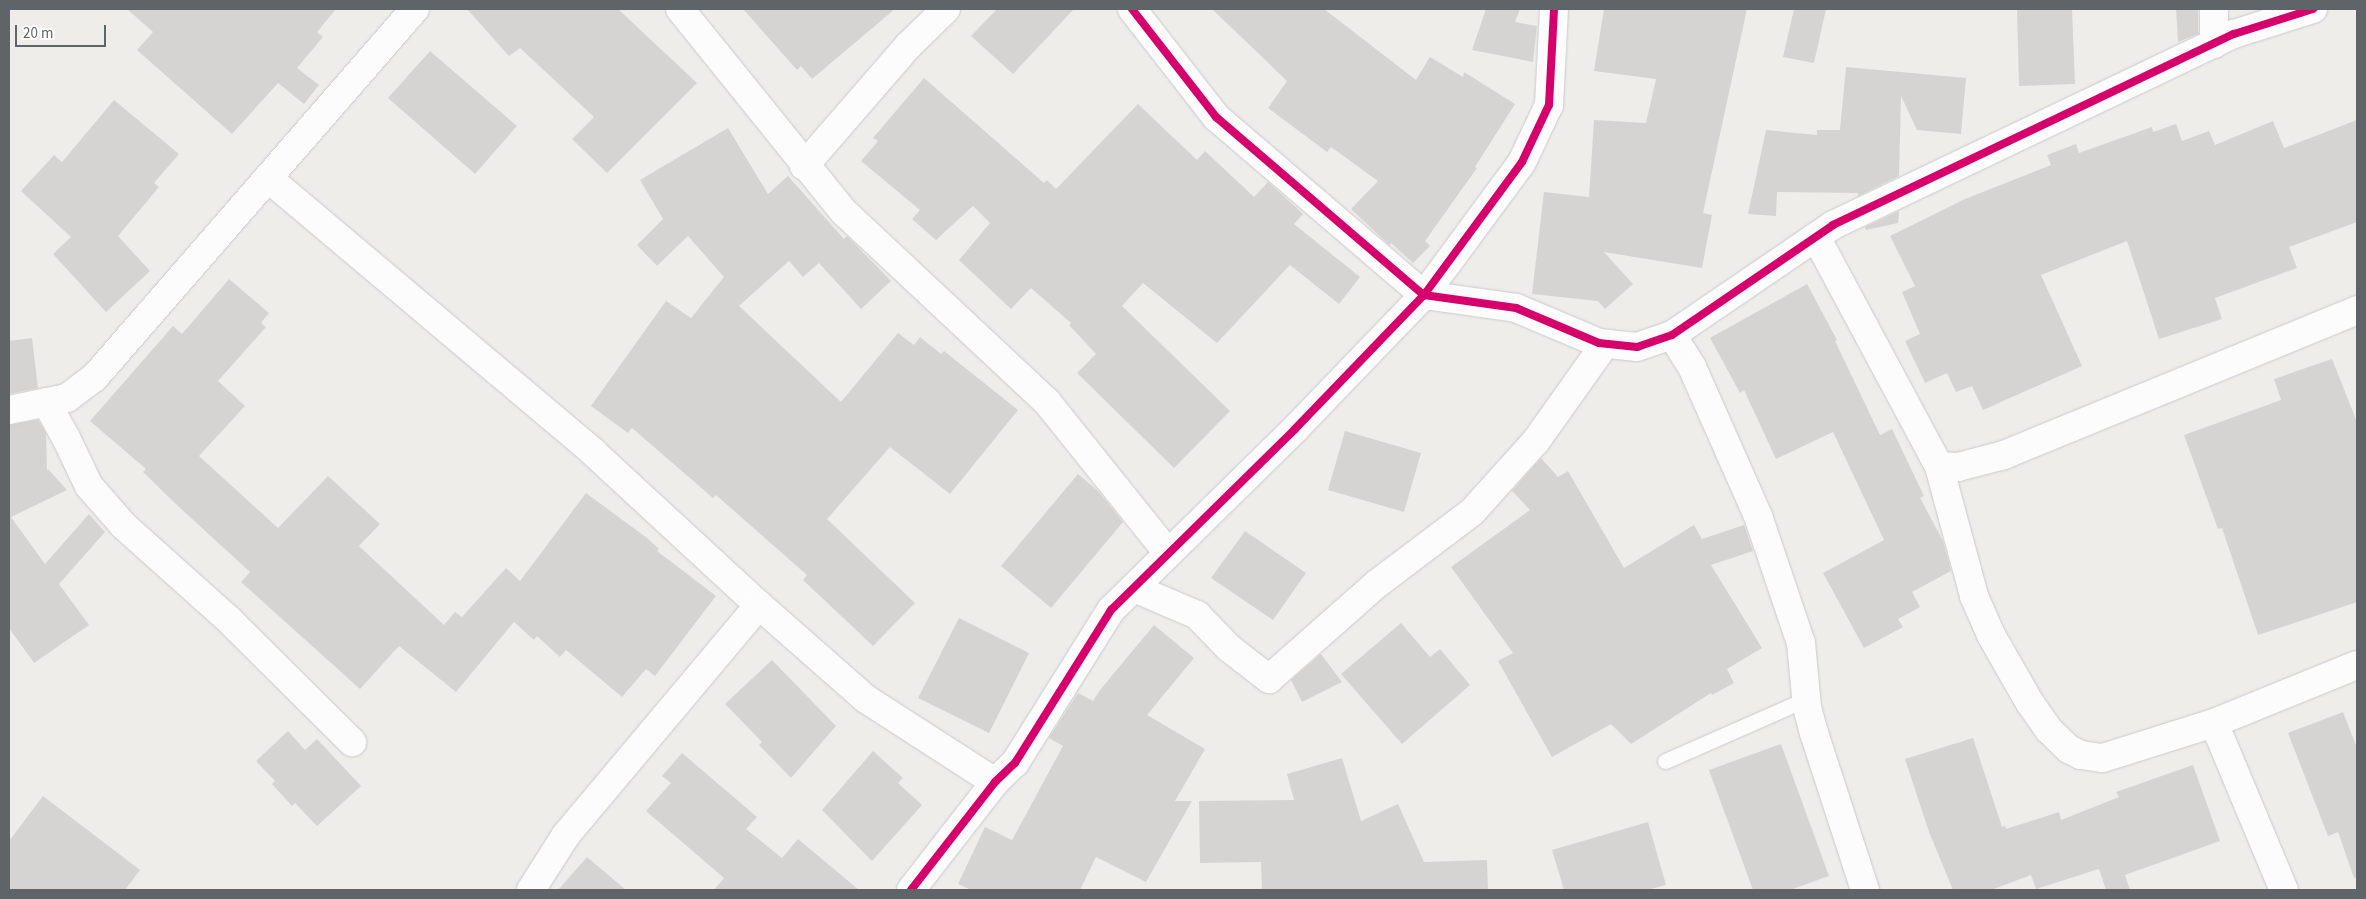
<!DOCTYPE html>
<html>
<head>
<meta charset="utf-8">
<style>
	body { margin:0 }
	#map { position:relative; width:2366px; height:899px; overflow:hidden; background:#efedea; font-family:"Source Sans 3",sans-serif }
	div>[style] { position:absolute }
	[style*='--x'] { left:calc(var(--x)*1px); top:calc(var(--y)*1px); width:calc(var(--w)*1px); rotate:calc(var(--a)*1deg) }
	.building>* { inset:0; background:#d6d4d3 }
	.roads { filter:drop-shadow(0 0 1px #c9caca) drop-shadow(0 0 1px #c9caca) }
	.service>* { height:15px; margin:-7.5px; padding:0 7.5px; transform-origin:7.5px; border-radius:7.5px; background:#fdfcfc }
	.minor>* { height:28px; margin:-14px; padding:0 14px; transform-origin:14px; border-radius:14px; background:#fdfcfc }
	.cycleway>* { height:8px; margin:-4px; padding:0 4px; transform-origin:4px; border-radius:4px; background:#d6006c }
	span { translate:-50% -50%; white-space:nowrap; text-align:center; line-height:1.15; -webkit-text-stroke:4.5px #fff; paint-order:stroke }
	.frame { position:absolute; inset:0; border:10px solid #5f6468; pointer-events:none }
	.scale { position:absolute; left:15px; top:25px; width:91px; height:22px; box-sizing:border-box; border:2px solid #5f6468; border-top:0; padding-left:6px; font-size:15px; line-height:18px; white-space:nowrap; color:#5f6468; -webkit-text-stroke:4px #fff; paint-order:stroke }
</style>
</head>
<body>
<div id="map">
	<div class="building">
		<div style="clip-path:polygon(127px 9px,336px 9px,317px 32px,323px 37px,297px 68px,319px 85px,304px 104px,278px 83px,232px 134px,137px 50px,153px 32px)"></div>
		<div style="clip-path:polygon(467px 9px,618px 9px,697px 83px,607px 173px,572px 139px,594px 117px,520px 48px,509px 56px)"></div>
		<div style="clip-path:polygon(743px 9px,895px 9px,812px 79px,801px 66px,797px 70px)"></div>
		<div style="clip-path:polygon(997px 9px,1074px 9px,1013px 74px,971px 36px)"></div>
		<div style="clip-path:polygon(1212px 9px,1324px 9px,1416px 80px,1430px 57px,1463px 77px,1464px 72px,1515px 104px,1475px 167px,1477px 168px,1425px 241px,1430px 246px,1413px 263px,1391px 243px,1389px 245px,1384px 240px,1351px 209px,1378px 181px,1331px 147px,1327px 152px,1268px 108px,1287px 81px)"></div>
		<div style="clip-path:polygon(1486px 9px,1520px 9px,1515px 22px,1537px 26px,1533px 62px,1472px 50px)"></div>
		<div style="clip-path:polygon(1604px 9px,1747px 9px,1703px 213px,1712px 215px,1702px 268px,1604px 252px,1633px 284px,1605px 309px,1598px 301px,1532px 294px,1544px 192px,1589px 197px,1594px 120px,1646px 123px,1656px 79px,1594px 71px)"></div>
		<div style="clip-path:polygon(1794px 9px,1826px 9px,1814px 63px,1783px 57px)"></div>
		<div style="clip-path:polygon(2017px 9px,2072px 9px,2075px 84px,2019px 86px)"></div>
		<div style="clip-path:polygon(2176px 9px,2198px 9px,2198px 34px,2178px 42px)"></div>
		<div style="clip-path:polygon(430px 51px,517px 126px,475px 174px,388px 98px)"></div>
		<div style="clip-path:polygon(1846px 67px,1966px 78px,1961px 134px,1917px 130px,1901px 96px,1899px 176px,1858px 196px,1858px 193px,1777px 192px,1776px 216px,1748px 214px,1766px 130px,1817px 135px,1817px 130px,1840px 130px)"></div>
		<div style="clip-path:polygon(924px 78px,1044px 183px,1047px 180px,1056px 189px,1138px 104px,1197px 160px,1205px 151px,1254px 197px,1268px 182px,1303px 214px,1294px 224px,1360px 277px,1339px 304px,1290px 265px,1217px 343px,1143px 283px,1122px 306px,1230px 411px,1174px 468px,1077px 373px,1096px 354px,1069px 325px,1071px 323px,1031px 288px,1011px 309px,959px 260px,990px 223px,973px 206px,936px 240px,912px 219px,920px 210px,861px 161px,878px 141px,873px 138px)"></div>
		<div style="clip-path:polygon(114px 100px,179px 154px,154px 183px,159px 187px,118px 236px,150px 271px,106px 312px,53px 254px,71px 237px,21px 191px,54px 155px,62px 162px)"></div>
		<div style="clip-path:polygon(2357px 120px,2357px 222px,2289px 247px,2297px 268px,2215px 298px,2222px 319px,2159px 339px,2127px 241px,2041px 275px,2082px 366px,1983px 410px,1972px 386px,1956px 392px,1947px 373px,1925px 383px,1905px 341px,1920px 334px,1902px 292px,1915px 286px,1890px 236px,1965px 199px,2051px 165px,2047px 155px,2076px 144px,2079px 153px,2152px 127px,2153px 132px,2176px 124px,2182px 141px,2209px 131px,2215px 145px,2273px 121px,2284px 148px)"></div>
		<div style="clip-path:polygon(728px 128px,768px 194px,788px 176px,844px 239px,847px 236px,891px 281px,861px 309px,819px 263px,803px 277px,789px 261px,739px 306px,841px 402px,898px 333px,914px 345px,920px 337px,941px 354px,944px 351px,1018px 410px,950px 494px,890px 447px,827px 519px,915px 603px,873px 646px,803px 580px,807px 575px,716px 495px,713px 498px,632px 428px,628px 433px,591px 406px,666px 301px,691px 318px,724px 277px,688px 236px,657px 266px,637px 245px,663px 219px,640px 180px)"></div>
		<div style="clip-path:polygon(1899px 211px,1898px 223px,1866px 230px,1865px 227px)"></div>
		<div style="clip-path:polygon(229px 279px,269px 313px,261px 323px,266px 327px,218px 381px,245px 406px,199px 456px,278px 528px,328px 476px,380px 524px,359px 546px,444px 625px,455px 612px,462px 617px,506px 568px,520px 581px,586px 493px,647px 538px,659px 549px,657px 551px,716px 596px,655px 676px,646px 669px,622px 697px,566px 650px,560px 657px,537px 636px,534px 640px,514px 622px,456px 692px,399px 646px,360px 689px,241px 582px,250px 572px,178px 506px,143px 472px,146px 469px,90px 421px,173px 326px,182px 334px)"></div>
		<div style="clip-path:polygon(1807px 284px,1837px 340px,1835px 341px,1880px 435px,1892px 429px,1924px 496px,1920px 498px,1943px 541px,1951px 571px,1912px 592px,1920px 607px,1898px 619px,1903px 627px,1864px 648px,1823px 573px,1884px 540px,1833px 432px,1776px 459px,1744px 390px,1740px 393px,1710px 338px)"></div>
		<div style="clip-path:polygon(32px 338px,38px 388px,9px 394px,9px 341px)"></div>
		<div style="clip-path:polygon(2332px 359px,2357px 422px,2357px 602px,2258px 635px,2222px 528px,2218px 529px,2184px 435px,2281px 400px,2274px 379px)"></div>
		<div style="clip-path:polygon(38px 420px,46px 433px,47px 471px,48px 469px,67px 490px,11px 517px,45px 564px,89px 514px,105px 532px,59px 584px,89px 625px,34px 663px,9px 628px,9px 425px)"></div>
		<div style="clip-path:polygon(1345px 431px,1421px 453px,1404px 512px,1328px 490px)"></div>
		<div style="clip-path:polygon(1541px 458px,1558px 477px,1568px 471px,1624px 568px,1694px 525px,1702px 539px,1744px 525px,1753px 551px,1711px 565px,1762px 648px,1727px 669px,1734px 683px,1712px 695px,1711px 693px,1631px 744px,1611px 724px,1552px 757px,1498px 661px,1513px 653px,1451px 567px,1530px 510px,1512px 491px)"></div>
		<div style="clip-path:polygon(1078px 474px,1098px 491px,1123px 522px,1051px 608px,1001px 566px)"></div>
		<div style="clip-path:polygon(1245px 531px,1306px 573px,1273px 620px,1211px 578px)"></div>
		<div style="clip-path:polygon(959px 618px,1029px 653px,989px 733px,918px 698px)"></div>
		<div style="clip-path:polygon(1401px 623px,1430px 657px,1440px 649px,1470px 685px,1402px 744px,1341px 674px)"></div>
		<div style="clip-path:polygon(1154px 625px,1194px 658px,1147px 715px,1205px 749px,1175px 801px,1192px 801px,1146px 882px,1096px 857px,1080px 890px,971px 890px,958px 884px,985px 827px,1012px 840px,1063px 746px,1049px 738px,1078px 693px,1093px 701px,1100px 690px)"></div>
		<div style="clip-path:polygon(1321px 654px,1342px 682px,1302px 702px,1291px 680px)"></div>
		<div style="clip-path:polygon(772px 660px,836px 726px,791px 778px,759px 745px,762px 742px,725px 704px)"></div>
		<div style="clip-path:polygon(2343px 712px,2357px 748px,2357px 877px,2354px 878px,2338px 832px,2328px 836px,2288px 733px)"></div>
		<div style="clip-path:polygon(288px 731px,305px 750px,317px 739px,361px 786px,317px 826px,295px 803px,292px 806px,272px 784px,275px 781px,256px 761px)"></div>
		<div style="clip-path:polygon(1973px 738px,2002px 827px,2005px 826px,2006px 829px,2059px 812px,2061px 820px,2119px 797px,2116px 792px,2193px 765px,2220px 841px,2125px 875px,2130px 890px,2106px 890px,2099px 869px,2036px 889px,2031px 875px,1991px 890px,1953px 890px,1929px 832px,1905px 759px)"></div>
		<div style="clip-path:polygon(1781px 744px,1829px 876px,1790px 890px,1753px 890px,1709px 770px)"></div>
		<div style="clip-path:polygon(873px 751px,903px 778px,898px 783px,922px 805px,872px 861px,822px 810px)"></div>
		<div style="clip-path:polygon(682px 753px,757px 817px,746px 829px,782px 858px,798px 839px,859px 890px,714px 890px,724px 878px,646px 811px,671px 783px,662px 776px)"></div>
		<div style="clip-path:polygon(1342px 758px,1361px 821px,1398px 804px,1424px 862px,1487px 860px,1488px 889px,1262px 890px,1261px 862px,1200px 863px,1199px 801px,1294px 800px,1287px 774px)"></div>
		<div style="clip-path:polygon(43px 796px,140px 870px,125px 890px,9px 890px,9px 841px)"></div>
		<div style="clip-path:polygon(1648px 822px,1666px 885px,1647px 890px,1564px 890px,1552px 850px)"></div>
		<div style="clip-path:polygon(587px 857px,626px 890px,558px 890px)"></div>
	</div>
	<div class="roads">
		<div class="service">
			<div style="--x:1665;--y:761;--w:154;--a:-23.7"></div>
		</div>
		<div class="minor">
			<div style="--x:680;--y:9;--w:261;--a:51.1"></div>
			<div style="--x:844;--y:212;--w:278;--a:43.1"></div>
			<div style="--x:1047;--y:402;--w:193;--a:51.3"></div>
			<div style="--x:1132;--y:9;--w:137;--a:52.1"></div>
			<div style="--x:1216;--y:117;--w:274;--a:40.6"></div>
			<div style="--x:1424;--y:295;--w:93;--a:8"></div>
			<div style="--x:1516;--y:308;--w:90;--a:22.9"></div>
			<div style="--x:1599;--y:343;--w:38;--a:6"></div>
			<div style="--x:1637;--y:347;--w:37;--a:-19"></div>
			<div style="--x:1672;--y:335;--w:195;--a:-34.3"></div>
			<div style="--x:1833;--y:225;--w:444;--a:-25.5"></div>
			<div style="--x:2234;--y:34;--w:83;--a:-17.6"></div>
			<div style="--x:2214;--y:44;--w:35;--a:-90"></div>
			<div style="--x:804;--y:166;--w:159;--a:-49.1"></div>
			<div style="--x:908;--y:46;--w:53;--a:-44.2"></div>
			<div style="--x:268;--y:178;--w:426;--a:40.1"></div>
			<div style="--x:594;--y:453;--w:224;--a:42.7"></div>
			<div style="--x:759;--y:605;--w:142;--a:41.3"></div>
			<div style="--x:866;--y:699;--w:153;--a:32.8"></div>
			<div style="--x:1816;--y:237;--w:260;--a:61.8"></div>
			<div style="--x:1939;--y:466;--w:135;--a:74.9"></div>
			<div style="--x:1974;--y:596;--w:43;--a:66.4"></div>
			<div style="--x:1991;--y:635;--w:78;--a:60.2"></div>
			<div style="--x:2030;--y:703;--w:33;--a:55"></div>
			<div style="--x:2049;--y:730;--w:28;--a:44"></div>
			<div style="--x:2069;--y:749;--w:13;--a:27"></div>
			<div style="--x:2081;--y:755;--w:22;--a:8"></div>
			<div style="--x:2103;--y:758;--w:116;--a:-17.5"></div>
			<div style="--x:2214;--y:723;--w:154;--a:-22.1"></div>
			<div style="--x:1672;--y:335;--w:38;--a:58"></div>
			<div style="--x:1692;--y:367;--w:163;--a:66.1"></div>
			<div style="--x:1758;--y:516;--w:134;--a:71.3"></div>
			<div style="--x:1801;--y:643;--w:64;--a:84.6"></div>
			<div style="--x:1807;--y:707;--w:27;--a:75"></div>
			<div style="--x:1814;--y:733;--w:165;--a:72"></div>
			<div style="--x:46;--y:402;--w:41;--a:60.9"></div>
			<div style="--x:66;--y:438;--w:53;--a:64.4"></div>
			<div style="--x:89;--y:486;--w:53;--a:48.8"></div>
			<div style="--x:124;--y:526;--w:140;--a:41.8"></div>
			<div style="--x:228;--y:619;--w:175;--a:44.8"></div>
			<div style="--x:9;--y:410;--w:59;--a:-11.7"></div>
			<div style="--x:67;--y:398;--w:34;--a:-37"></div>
			<div style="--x:94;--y:378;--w:489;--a:-49"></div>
			<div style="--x:1939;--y:466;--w:19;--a:3"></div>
			<div style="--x:1958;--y:467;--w:48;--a:-14.6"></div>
			<div style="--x:2004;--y:455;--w:382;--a:-22.3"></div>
			<div style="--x:1134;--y:588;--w:69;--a:23.2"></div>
			<div style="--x:1197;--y:615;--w:46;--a:45.9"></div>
			<div style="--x:1229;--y:648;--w:51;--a:37.8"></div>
			<div style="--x:1269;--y:679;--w:145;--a:-41.4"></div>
			<div style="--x:1378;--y:583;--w:118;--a:-37.1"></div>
			<div style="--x:1472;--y:512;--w:96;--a:-48"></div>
			<div style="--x:1536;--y:441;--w:119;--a:-54.6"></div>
			<div style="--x:2214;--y:723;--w:181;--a:67.3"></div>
			<div style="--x:531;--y:890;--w:65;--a:-57.5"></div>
			<div style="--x:566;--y:835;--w:300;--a:-50"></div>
			<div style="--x:911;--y:890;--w:137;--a:-52.1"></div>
			<div style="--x:995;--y:782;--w:28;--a:-44"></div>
			<div style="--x:1015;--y:763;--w:181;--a:-57.9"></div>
			<div style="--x:1111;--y:610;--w:258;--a:-44.5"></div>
			<div style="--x:1295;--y:429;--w:186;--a:-46.1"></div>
			<div style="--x:1424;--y:295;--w:165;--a:-53.6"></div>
			<div style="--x:1522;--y:162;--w:63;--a:-64.7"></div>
			<div style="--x:1549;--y:105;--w:96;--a:-87"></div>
		</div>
	</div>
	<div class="cycleway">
		<div style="--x:1132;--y:9;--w:137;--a:52.1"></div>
		<div style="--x:1216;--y:117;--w:274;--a:40.6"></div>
		<div style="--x:1424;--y:295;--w:93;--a:8"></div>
		<div style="--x:1516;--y:308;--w:90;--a:22.9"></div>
		<div style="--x:1599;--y:343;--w:38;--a:6"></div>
		<div style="--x:1637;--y:347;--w:37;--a:-19"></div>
		<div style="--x:1672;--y:335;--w:195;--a:-34.3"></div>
		<div style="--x:1833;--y:225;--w:444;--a:-25.5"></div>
		<div style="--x:2234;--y:34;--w:83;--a:-17.6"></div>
		<div style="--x:911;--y:890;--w:137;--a:-52.1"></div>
		<div style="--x:995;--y:782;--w:28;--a:-44"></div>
		<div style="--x:1015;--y:763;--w:181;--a:-57.9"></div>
		<div style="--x:1111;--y:610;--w:258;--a:-44.5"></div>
		<div style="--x:1295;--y:429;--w:186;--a:-46.1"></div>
		<div style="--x:1424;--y:295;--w:165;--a:-53.6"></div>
		<div style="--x:1522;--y:162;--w:63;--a:-64.7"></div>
		<div style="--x:1549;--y:105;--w:96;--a:-87"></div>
	</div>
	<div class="frame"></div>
	<div class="scale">20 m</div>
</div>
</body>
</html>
